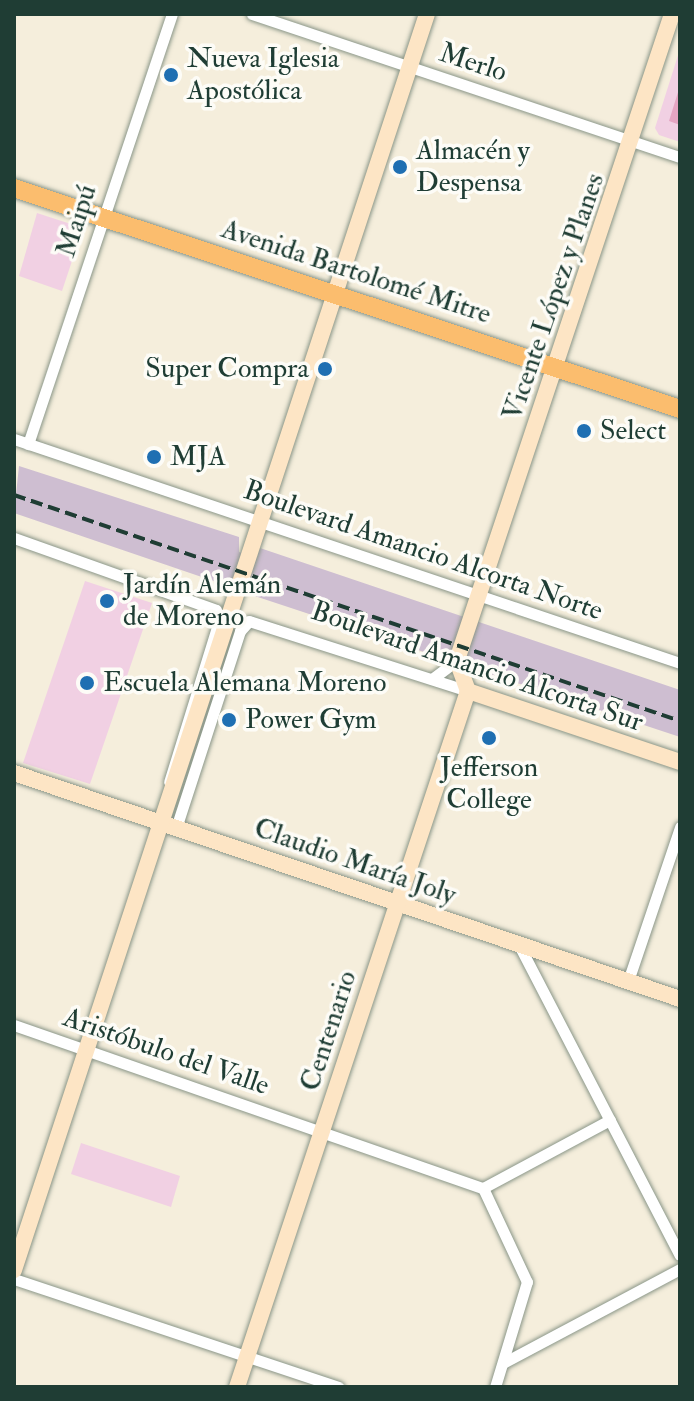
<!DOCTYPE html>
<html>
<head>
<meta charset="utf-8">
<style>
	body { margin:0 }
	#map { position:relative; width:694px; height:1401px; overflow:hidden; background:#f5eedc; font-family:"IM FELL Double Pica",serif }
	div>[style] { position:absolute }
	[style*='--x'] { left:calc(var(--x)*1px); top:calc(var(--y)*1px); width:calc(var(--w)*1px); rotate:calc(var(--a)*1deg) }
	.built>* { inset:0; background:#f1d0e3 }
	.industrial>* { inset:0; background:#cebed1 }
	.building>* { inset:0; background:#e5a5c2 }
	.roads { filter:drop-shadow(0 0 2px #8a9688) drop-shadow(0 0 2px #8a9688) }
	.street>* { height:11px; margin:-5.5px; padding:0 5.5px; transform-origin:5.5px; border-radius:5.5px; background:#fff }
	.secondary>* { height:16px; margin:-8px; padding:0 8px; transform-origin:8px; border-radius:8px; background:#fde5c5 }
	.primary>* { height:18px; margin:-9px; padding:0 9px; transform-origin:9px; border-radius:9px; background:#fbbd6e }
	.rail>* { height:4px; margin-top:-2px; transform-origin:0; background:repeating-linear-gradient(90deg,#1f3d34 0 12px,transparent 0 18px) }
	.dots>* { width:22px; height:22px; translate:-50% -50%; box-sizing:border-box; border:4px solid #fdfcf7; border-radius:50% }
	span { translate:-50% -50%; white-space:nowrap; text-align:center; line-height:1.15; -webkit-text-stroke:7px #fdfcf7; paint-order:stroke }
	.poi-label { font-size:28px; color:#1f3d34 }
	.left { translate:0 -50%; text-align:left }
	.right { translate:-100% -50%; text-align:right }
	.street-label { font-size:28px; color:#1f3d34 }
	.frame { position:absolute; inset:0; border:16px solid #1f3d34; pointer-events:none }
</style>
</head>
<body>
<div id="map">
	<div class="built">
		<div style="clip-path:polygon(680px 49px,680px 142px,659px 135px,655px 128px)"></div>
		<div style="clip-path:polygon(37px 213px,83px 228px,62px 291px,19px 276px)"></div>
		<div style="clip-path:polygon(85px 581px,152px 603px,90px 784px,23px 763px)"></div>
		<div style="clip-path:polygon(81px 1143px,180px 1176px,171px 1207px,71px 1174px)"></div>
	</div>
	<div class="industrial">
		<div style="clip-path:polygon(19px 466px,239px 537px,239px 552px,257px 557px,260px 548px,680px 690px,680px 737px,249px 594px,252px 582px,237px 577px,234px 588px,14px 513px)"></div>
	</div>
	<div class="building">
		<div style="clip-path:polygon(679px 89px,680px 89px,680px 125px,669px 121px)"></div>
	</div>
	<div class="roads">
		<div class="street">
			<div style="--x:252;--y:14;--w:451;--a:18.5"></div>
			<div style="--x:14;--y:439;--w:703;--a:18.59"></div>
			<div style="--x:28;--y:444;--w:453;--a:-71.5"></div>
			<div style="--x:14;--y:538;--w:214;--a:19.6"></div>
			<div style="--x:216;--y:610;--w:14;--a:82"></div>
			<div style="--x:218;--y:624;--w:165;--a:107.2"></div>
			<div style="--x:432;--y:679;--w:31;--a:-37"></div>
			<div style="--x:176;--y:828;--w:207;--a:-72"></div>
			<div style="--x:240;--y:631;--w:13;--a:-48"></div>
			<div style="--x:249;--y:621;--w:230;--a:17.7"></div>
			<div style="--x:519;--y:945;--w:349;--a:62.6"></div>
			<div style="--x:628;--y:981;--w:163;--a:-71.3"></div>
			<div style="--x:14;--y:1025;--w:497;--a:19.2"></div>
			<div style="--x:14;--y:1279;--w:342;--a:18.4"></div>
			<div style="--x:503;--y:1363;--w:200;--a:-28"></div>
			<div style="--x:495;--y:1387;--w:110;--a:-73.1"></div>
			<div style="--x:527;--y:1282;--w:104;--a:-115.1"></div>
			<div style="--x:483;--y:1188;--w:144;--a:-28.2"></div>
		</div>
		<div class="secondary">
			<div style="--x:468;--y:691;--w:33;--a:-110"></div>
			<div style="--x:457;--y:660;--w:681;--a:-71.59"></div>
			<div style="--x:468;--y:691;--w:224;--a:18.5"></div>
			<div style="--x:14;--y:773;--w:703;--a:18.74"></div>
			<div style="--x:14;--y:1270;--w:1322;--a:-71.8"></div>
			<div style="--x:237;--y:1387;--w:733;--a:-71.64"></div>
		</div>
		<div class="primary">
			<div style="--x:14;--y:188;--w:702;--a:18.36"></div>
		</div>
	</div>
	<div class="rail">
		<div style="--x:14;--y:495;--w:703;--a:18.74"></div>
	</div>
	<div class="dots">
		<div style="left:171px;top:75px;background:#1f6fb2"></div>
		<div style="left:400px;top:167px;background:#1f6fb2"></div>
		<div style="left:325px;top:369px;background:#1f6fb2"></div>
		<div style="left:584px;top:431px;background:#1f6fb2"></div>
		<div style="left:154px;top:457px;background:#1f6fb2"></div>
		<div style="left:107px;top:601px;background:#1f6fb2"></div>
		<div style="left:87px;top:683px;background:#1f6fb2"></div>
		<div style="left:229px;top:720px;background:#1f6fb2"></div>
		<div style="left:489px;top:738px;background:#1f6fb2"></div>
	</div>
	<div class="poi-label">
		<span class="left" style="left:187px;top:75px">Nueva Iglesia<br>Apostólica</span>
		<span class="left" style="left:416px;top:167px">Almacén y<br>Despensa</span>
		<span class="right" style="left:309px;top:369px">Super Compra</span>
		<span class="left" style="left:600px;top:431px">Select</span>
		<span class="left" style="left:170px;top:457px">MJA</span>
		<span class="left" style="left:123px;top:601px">Jardín Alemán<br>de Moreno</span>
		<span class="left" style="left:103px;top:683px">Escuela Alemana Moreno</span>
		<span class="left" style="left:245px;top:720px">Power Gym</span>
		<span style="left:489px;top:784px">Jefferson<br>College</span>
	</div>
	<div class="street-label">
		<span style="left:473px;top:63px;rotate:18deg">Merlo</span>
		<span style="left:77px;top:221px;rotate:-72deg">Maipú</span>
		<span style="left:356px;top:272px;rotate:18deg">Avenida Bartolomé Mitre</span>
		<span style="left:554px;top:297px;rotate:-71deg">Vicente López y Planes</span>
		<span style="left:423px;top:551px;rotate:19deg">Boulevard Amancio Alcorta Norte</span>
		<span style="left:477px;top:667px;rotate:19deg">Boulevard Amancio Alcorta Sur</span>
		<span style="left:355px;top:862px;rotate:19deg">Claudio María Joly</span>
		<span style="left:329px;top:1031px;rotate:-72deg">Centenario</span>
		<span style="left:166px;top:1052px;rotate:19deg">Aristóbulo del Valle</span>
	</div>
	<div class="frame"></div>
</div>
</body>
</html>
